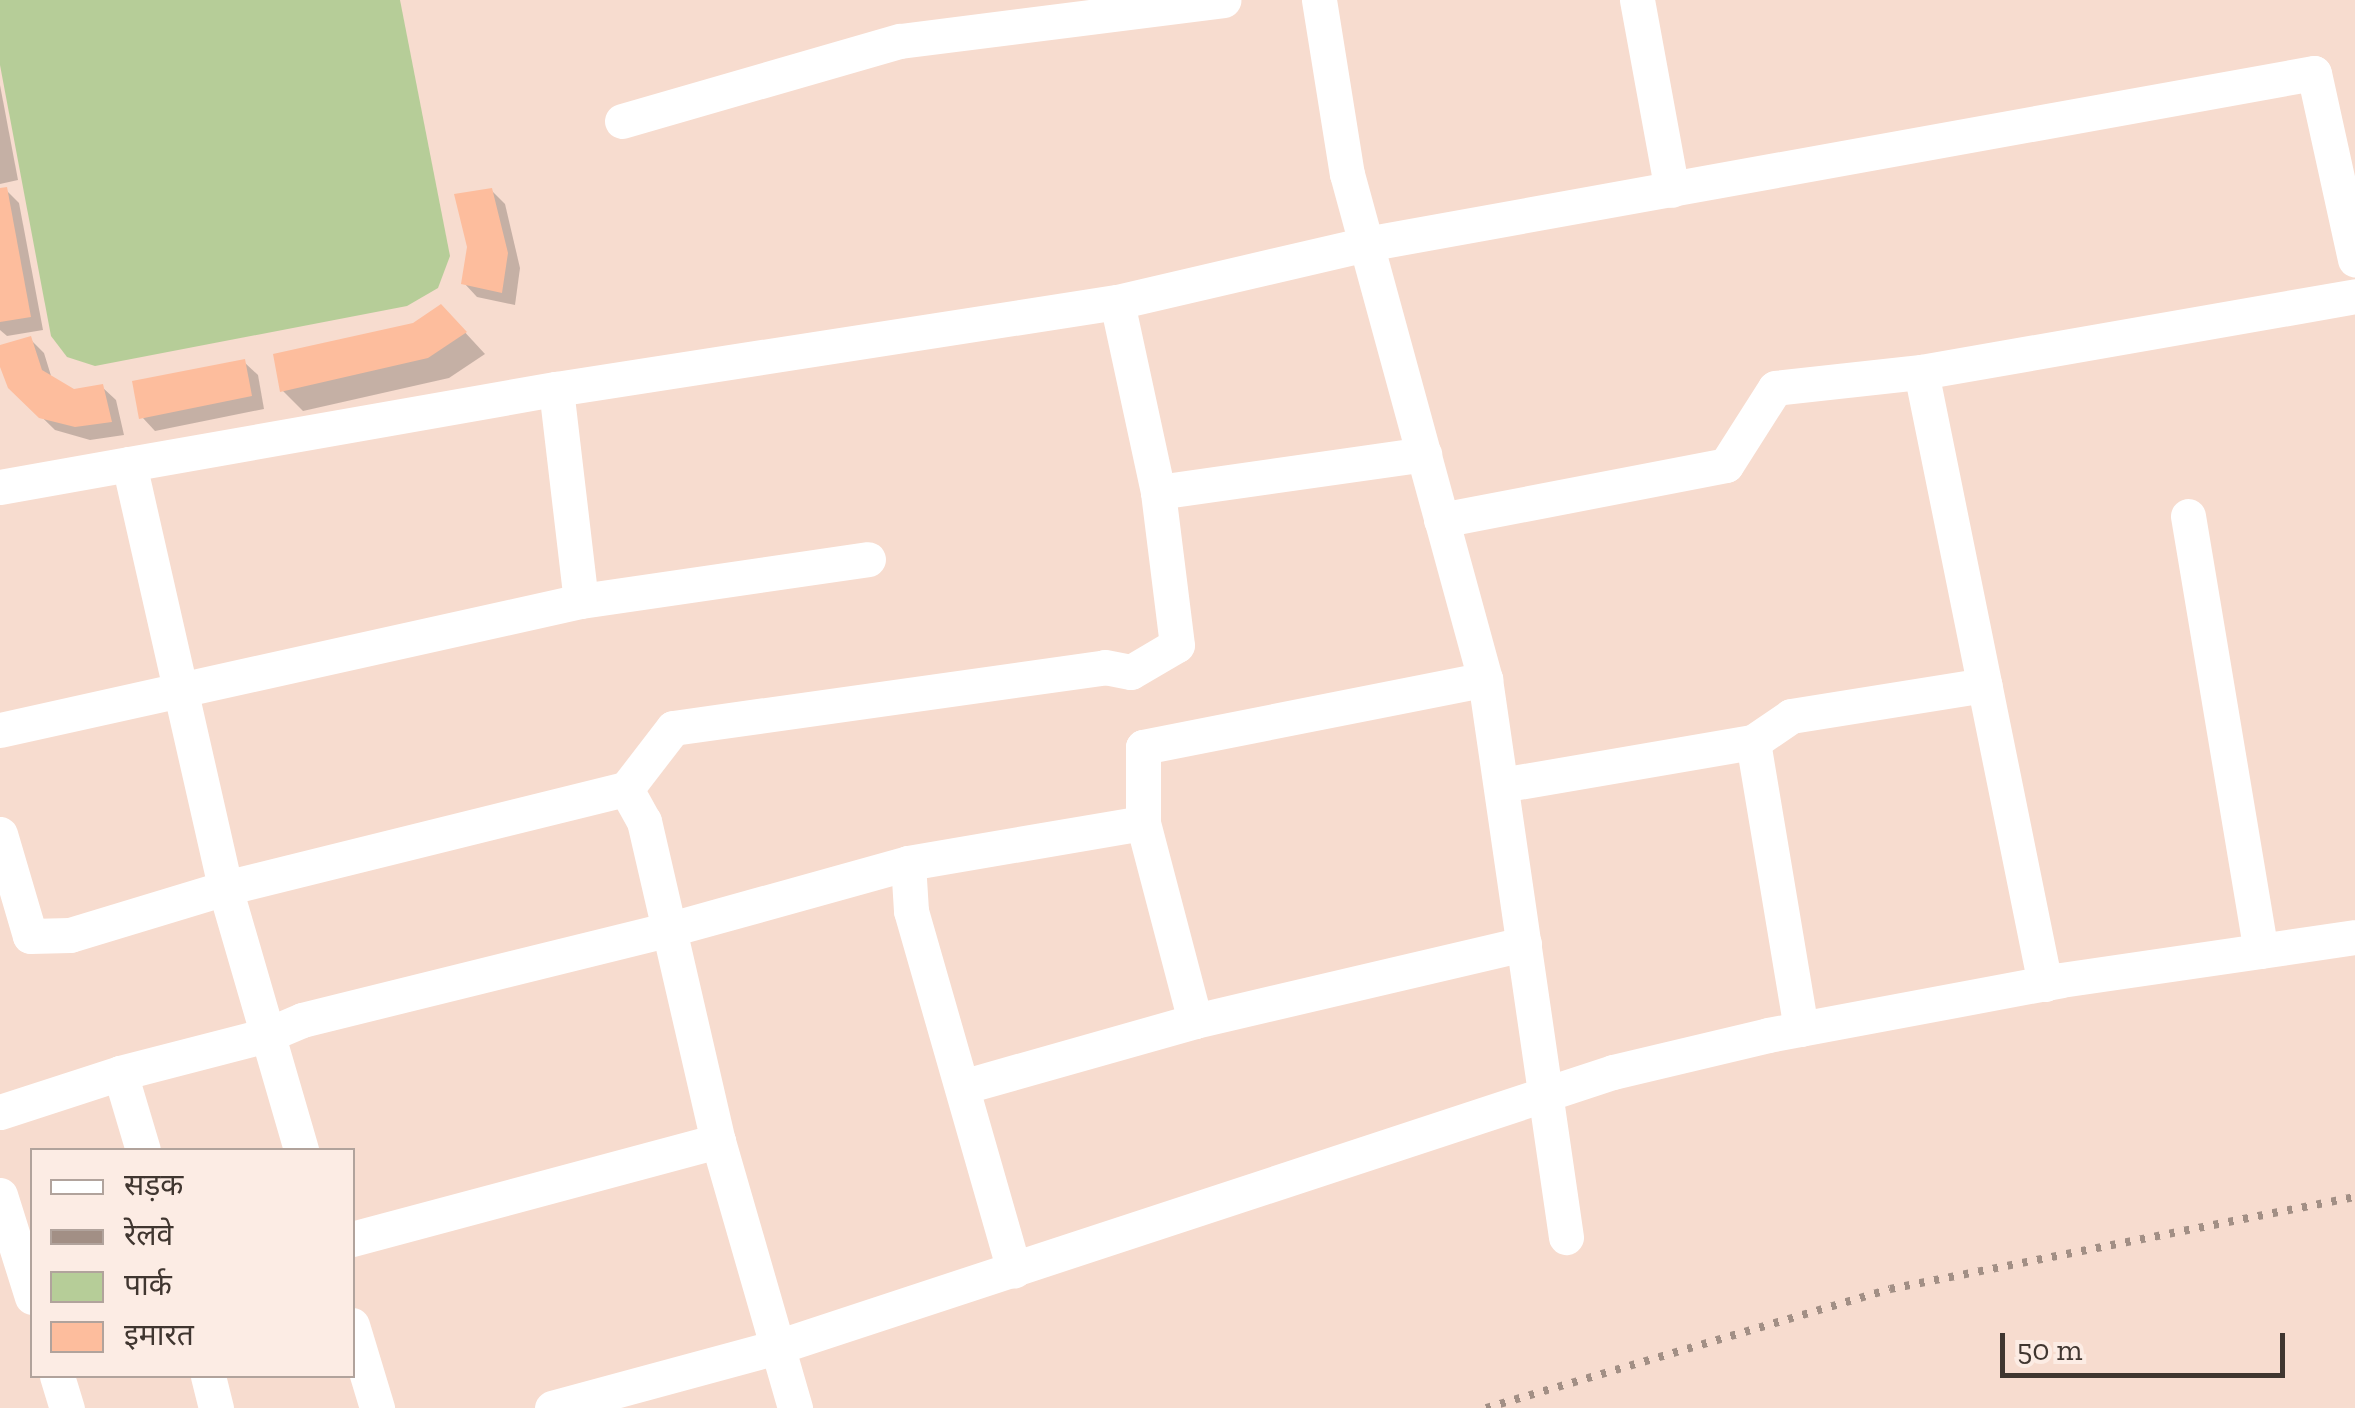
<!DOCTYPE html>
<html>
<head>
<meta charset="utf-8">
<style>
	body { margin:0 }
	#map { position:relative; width:2355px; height:1408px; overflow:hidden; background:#f7dccf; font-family:"Zilla Slab","Noto Sans Devanagari",serif }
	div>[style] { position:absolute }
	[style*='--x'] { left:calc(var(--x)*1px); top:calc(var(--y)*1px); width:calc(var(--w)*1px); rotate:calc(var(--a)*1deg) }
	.green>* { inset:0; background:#b6cd98 }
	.shadow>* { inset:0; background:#0003 }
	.building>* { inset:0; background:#fdbd9d }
	.street>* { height:35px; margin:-17.5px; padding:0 17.5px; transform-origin:17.5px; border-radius:17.5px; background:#fff }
	.rail>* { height:8px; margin-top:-4px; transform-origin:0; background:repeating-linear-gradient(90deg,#a28f85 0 5px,transparent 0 15px) }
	span { translate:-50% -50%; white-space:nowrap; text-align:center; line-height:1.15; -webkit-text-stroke:9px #fcece4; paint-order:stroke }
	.legend { position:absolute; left:30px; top:1148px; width:325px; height:230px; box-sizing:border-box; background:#fcece4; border:2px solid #b1a39c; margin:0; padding:12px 18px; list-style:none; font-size:30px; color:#403630 }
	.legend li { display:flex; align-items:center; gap:20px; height:50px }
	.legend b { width:50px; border:2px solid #b1a39c }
	.scale { position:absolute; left:2000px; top:1333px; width:285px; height:45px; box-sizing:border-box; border:5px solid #403630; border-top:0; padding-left:12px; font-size:30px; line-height:35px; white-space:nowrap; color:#403630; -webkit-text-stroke:8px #fcece4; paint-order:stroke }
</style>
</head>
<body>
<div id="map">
	<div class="green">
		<div style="clip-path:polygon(0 0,400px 0,450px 256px,438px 288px,407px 306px,95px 366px,67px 357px,51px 336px,0 65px)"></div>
	</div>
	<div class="shadow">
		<div style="clip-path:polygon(0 85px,18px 180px,0 184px)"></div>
		<div style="clip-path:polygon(6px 190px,19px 203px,43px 330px,7px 336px,0 330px,0 191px)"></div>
		<div style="clip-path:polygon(491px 190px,505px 204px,520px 268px,515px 305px,477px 297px,464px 283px,470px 247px)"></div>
		<div style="clip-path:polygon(461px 328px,485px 354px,449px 378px,303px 411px,282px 390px)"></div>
		<div style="clip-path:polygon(30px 339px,44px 353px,52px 379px,74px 392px,102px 387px,116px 400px,124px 435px,90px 440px,55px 430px,10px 386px,0 347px)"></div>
		<div style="clip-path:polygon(244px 362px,258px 375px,264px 409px,155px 431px,142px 417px)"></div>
	</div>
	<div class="building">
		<div style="clip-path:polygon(7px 187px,31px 317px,0 322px,0 188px)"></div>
		<div style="clip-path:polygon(492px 188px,508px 253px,502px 293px,461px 284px,467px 247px,454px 194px)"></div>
		<div style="clip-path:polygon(441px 304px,467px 332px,428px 358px,280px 392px,273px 354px,413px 323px)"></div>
		<div style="clip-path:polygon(31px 336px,42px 370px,74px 389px,103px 384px,112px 422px,75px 427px,39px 418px,8px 388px,0 367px,0 345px)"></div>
		<div style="clip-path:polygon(245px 359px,252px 396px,139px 419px,132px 381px)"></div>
	</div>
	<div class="street">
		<div style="--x:1319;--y:0;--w:176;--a:80.9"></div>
		<div style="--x:1347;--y:174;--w:524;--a:74.72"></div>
		<div style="--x:1485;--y:679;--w:564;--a:81.74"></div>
		<div style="--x:1637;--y:0;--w:193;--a:79.6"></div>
		<div style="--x:622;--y:121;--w:289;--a:-16.1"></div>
		<div style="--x:900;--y:41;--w:326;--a:-7.2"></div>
		<div style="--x:556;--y:389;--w:213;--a:83.3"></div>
		<div style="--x:129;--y:464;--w:434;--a:-10"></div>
		<div style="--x:556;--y:389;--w:568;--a:-8.82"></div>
		<div style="--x:1117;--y:302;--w:256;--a:-13.1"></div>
		<div style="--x:1366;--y:244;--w:963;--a:-10.23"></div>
		<div style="--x:2314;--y:73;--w:191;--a:77.6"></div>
		<div style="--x:0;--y:487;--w:131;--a:-10.1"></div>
		<div style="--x:129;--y:464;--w:435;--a:77.2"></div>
		<div style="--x:225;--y:888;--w:273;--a:73.8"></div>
		<div style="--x:1158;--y:492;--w:269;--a:-8.1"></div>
		<div style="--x:2188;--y:516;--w:441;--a:80.5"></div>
		<div style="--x:1441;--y:520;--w:290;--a:-10.9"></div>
		<div style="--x:1726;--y:465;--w:91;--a:-57.5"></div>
		<div style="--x:1775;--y:388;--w:147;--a:-6.3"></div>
		<div style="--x:0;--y:730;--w:595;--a:-12.52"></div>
		<div style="--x:581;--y:601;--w:290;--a:-8.3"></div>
		<div style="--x:1753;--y:742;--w:291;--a:80.5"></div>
		<div style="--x:1501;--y:785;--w:256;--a:-9.7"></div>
		<div style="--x:1753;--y:742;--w:46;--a:-34.4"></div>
		<div style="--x:1791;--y:716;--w:196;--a:-9.1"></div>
		<div style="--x:626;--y:789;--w:37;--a:61"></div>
		<div style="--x:644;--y:821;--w:328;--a:77"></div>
		<div style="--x:718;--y:1141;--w:278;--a:73.9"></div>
		<div style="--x:0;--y:834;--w:106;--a:73.6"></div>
		<div style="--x:30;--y:936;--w:40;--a:-1.4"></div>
		<div style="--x:70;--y:935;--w:162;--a:-16.9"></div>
		<div style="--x:225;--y:888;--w:413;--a:-13.9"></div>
		<div style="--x:626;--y:789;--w:77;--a:-52.4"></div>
		<div style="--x:673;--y:728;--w:436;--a:-8"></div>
		<div style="--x:1105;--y:667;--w:26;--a:11"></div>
		<div style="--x:1131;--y:672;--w:53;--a:-30.4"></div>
		<div style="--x:1177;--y:645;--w:154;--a:-97.1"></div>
		<div style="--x:1158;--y:492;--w:194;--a:-102.2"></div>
		<div style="--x:908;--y:863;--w:48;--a:86.4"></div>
		<div style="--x:911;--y:911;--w:374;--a:74"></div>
		<div style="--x:2045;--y:984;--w:624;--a:-101.45"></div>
		<div style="--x:1921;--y:372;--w:441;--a:-9.9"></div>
		<div style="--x:1195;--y:1021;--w:205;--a:-104.7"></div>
		<div style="--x:1143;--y:823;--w:76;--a:-90"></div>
		<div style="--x:1143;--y:747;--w:349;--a:-11.2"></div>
		<div style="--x:120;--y:1073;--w:80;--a:73.4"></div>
		<div style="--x:962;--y:1087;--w:242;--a:-15.8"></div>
		<div style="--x:1195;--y:1021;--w:338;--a:-13.2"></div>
		<div style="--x:0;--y:1112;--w:126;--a:-18"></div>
		<div style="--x:120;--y:1073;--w:152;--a:-14.5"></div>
		<div style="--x:267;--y:1035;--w:38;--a:-23"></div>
		<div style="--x:302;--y:1020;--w:376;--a:-13.9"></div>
		<div style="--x:667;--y:930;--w:250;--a:-15.5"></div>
		<div style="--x:908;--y:863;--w:238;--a:-9.7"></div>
		<div style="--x:0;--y:1195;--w:107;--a:72.6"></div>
		<div style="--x:352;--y:1239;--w:379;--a:-15"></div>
		<div style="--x:352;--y:1325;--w:87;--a:73.2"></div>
		<div style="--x:57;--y:1376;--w:34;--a:73"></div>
		<div style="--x:208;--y:1376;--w:33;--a:76"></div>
		<div style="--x:552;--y:1408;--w:233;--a:-15.2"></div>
		<div style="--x:777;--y:1347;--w:880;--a:-18.21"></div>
		<div style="--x:1613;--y:1072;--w:159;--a:-13.4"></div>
		<div style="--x:1768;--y:1035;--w:298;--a:-10.6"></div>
		<div style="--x:2061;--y:980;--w:297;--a:-8.3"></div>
	</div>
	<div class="rail">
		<div style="--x:1486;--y:1408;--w:421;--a:-16.4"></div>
		<div style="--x:1890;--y:1289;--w:474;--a:-11.2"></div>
	</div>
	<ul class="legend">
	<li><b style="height:12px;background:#fff"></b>सड़क</li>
	<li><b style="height:12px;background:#a28f85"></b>रेलवे</li>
	<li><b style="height:28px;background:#b6cd98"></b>पार्क</li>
	<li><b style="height:28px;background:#fdbd9d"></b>इमारत</li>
	</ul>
	<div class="scale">50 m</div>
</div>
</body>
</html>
